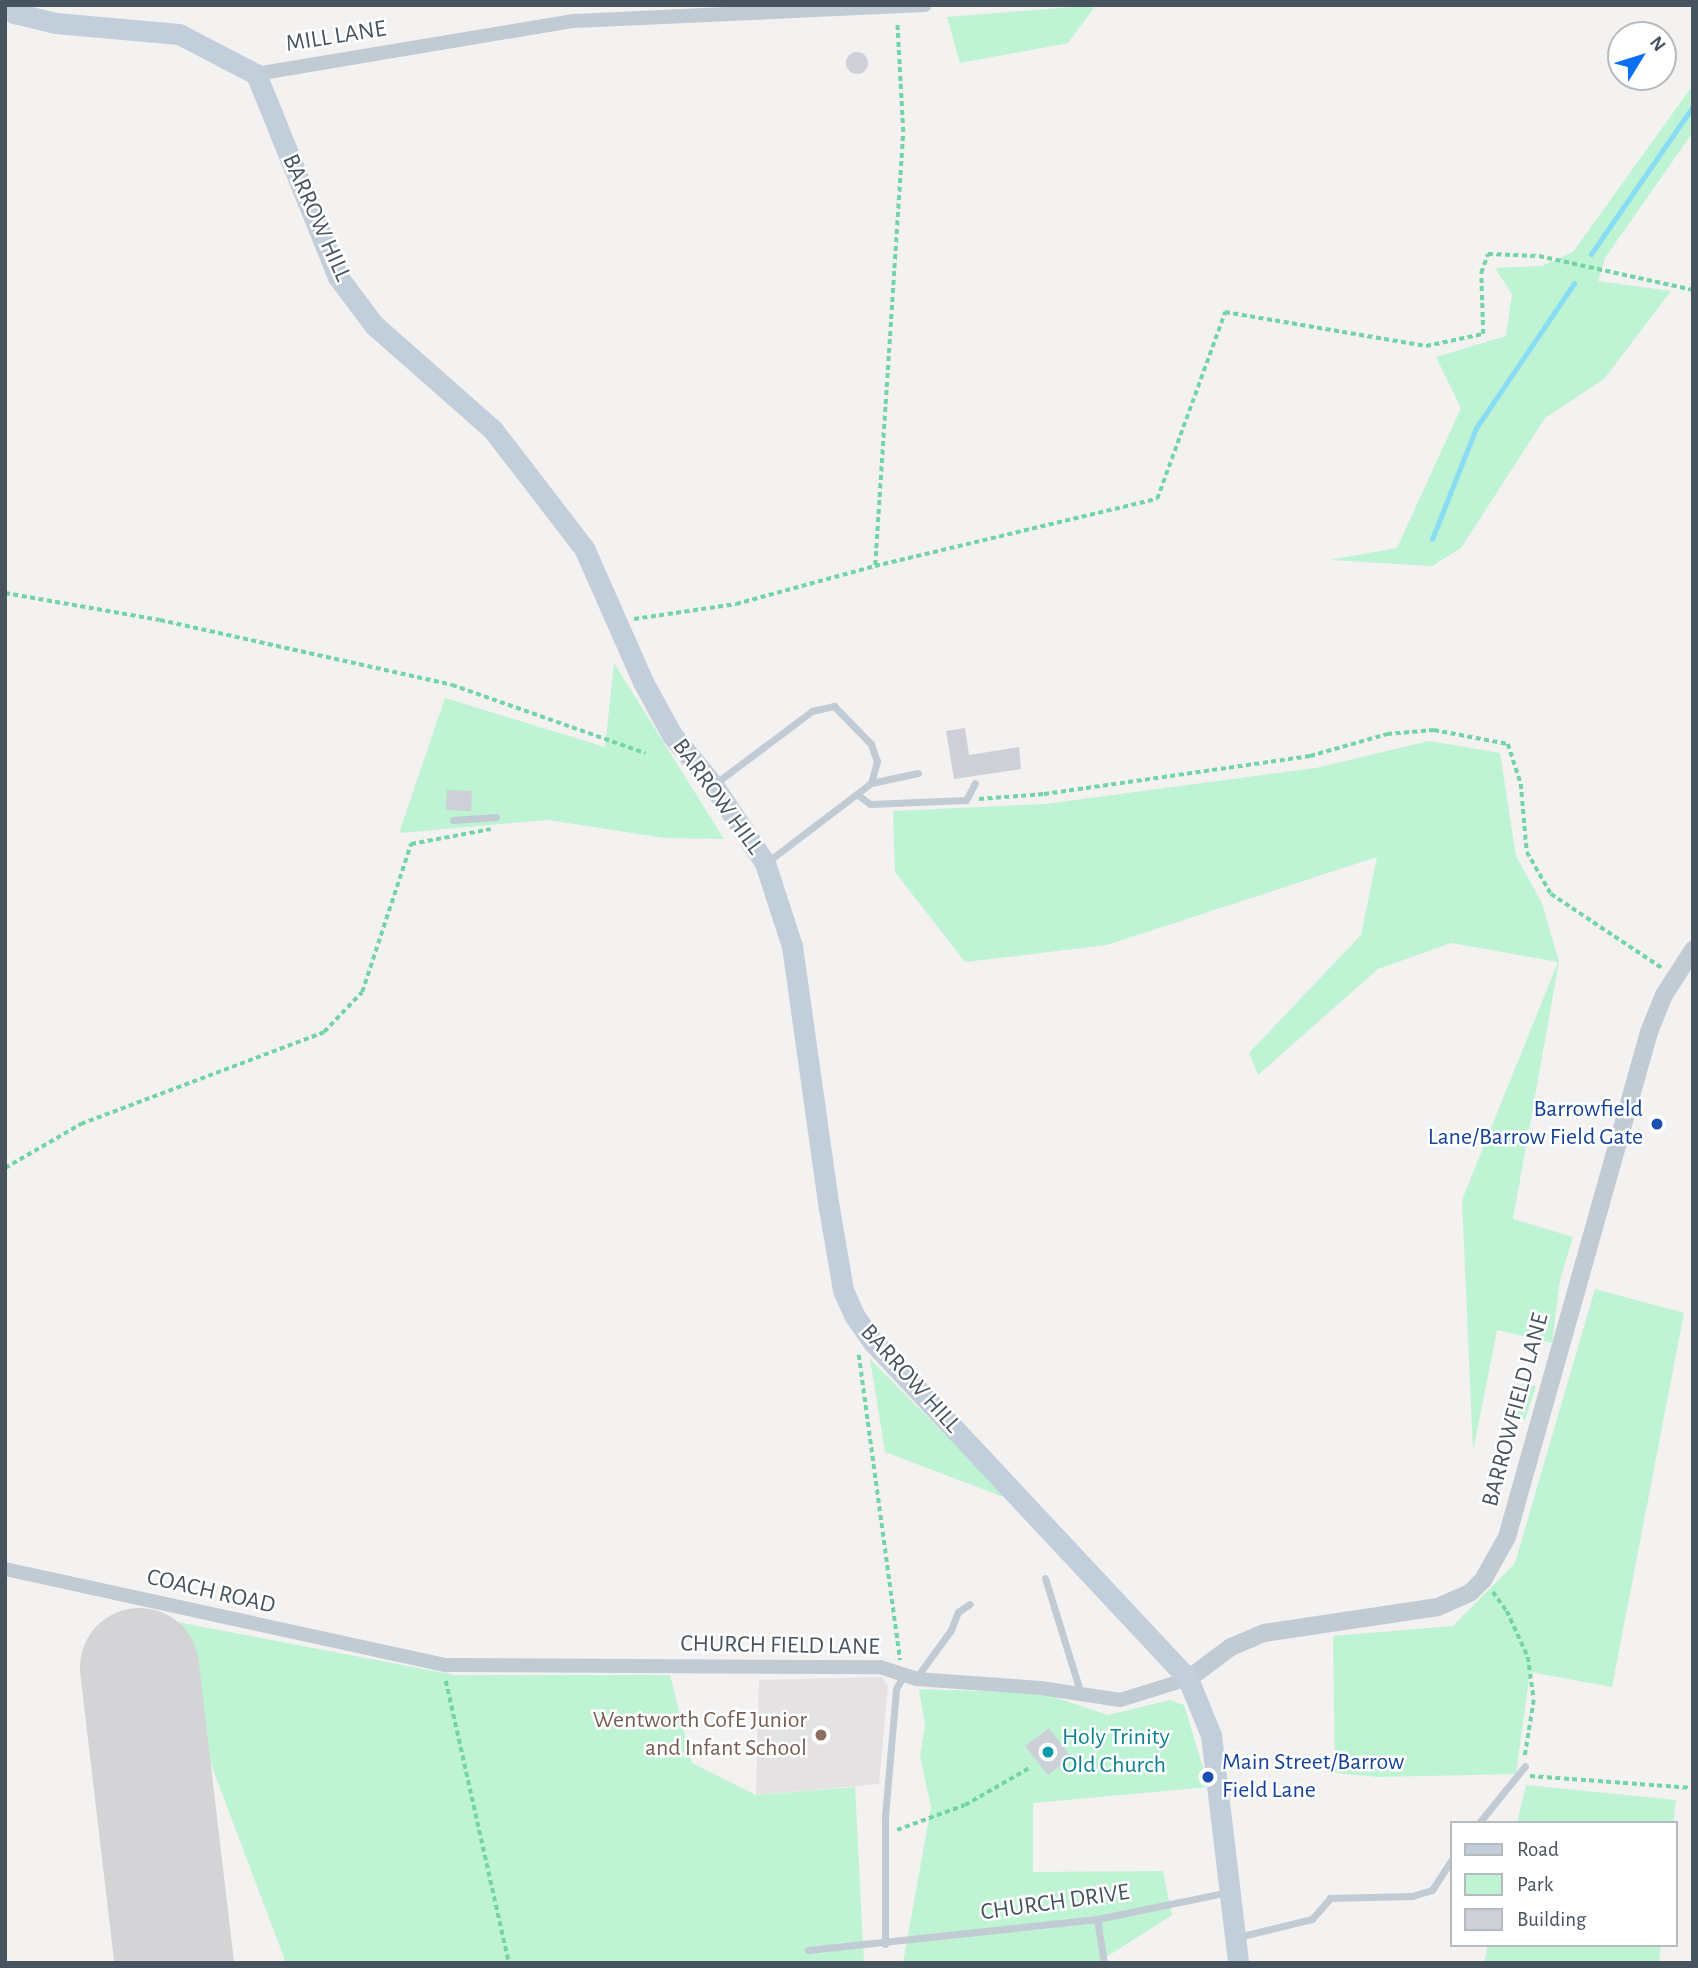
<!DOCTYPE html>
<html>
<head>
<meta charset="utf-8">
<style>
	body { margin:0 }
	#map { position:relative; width:1698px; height:1968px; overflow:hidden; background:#f4f1f1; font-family:"Alegreya Sans",sans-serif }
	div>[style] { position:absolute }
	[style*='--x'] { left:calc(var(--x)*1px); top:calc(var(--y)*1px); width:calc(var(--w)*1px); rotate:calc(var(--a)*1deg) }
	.education>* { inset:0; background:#e5e2e3 }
	.green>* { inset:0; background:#bef3d3 }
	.stream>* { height:5px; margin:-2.5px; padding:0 2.5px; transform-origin:2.5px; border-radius:2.5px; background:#88dcf3 }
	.runway>* { height:119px; margin:-59.5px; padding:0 59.5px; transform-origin:59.5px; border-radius:59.5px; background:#d4d4d6 }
	.building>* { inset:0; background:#cdd0d6 }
	.round { border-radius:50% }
	.path>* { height:3.5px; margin-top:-1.75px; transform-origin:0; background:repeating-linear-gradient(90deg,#73d4a5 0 5px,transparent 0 8.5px) }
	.service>* { height:7px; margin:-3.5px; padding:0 3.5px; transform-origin:3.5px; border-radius:3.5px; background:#c1cbd4 }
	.minor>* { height:14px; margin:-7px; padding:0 7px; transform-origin:7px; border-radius:7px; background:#c1cbd4 }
	.tertiary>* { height:18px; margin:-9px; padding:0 9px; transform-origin:9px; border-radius:9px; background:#c1cbd4 }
	.secondary>* { height:21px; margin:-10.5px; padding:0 10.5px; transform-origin:10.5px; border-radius:10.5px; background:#c3cedb }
	.dots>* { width:19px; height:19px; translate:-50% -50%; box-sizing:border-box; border:4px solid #fff; border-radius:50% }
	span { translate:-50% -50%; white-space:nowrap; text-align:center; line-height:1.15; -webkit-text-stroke:5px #fff; paint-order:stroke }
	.street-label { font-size:24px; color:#475460 }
	.transit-label { font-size:24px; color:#164399 }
	.right { translate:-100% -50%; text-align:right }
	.left { translate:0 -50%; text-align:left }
	.education-label { font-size:24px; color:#785e54 }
	.culture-label { font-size:24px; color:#0d838f }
	.frame { position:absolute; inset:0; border:7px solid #475460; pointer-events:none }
	.legend { position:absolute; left:1450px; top:1821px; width:228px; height:126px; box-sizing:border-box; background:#fff; border:2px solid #b5bbbf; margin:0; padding:9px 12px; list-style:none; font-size:21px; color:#475460 }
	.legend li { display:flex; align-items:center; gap:14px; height:35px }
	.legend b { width:35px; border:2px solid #b5bbbf }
	.north { position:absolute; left:1607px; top:21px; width:70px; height:70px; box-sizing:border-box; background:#fff; border:2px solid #b5bbbf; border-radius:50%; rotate:52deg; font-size:19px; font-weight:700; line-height:28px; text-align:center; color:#475460 }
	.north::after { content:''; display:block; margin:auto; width:24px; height:32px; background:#0d6ff2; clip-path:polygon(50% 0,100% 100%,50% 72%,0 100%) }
</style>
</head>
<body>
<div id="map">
	<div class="education">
		<div style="clip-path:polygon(882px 1677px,888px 1686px,879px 1784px,756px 1795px,759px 1680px)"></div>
	</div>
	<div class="green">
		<div style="clip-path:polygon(1096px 5px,1068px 43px,960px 63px,947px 17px)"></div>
		<div style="clip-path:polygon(1693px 85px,1693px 132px,1605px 258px,1598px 281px,1671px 291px,1604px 379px,1545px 418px,1461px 548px,1432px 566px,1330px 560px,1397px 548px,1461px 408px,1436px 357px,1506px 336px,1512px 294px,1495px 268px,1542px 266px,1573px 252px)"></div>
		<div style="clip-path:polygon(614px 663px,724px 839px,665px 838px,548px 820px,399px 833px,445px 698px,605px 747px)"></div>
		<div style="clip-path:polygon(1429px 741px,1500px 753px,1516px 856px,1542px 903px,1559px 962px,1513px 1219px,1573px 1237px,1560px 1280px,1552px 1343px,1497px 1330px,1473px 1451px,1462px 1200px,1558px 962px,1451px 943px,1378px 969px,1258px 1075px,1249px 1053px,1361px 935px,1377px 857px,1107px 945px,965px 962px,895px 872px,893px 811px,1045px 804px,1316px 768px)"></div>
		<div style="clip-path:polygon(1595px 1289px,1684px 1313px,1612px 1687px,1530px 1672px,1516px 1774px,1378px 1777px,1335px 1773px,1333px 1636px,1453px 1626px,1515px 1563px)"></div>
		<div style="clip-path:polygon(870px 1359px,1009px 1499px,885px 1452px)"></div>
		<div style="clip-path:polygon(1515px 1384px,1536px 1386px,1525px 1420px,1508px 1416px)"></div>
		<div style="clip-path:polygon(156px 1618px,455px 1675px,670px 1675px,692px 1763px,756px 1795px,855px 1787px,864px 1963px,286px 1963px)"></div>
		<div style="clip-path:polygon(919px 1689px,1042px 1693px,1108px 1715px,1170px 1700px,1184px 1705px,1209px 1787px,1033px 1803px,1033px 1872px,1163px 1871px,1172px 1915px,1097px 1963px,903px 1963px,931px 1807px,920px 1756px,925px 1725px)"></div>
		<div style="clip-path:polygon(1526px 1785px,1676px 1800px,1673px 1823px,1517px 1823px)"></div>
		<div style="clip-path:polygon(1488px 1945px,1661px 1945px,1659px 1963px,1484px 1963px)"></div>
	</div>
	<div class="stream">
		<div style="--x:1591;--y:254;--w:180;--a:-55.4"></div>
		<div style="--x:1432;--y:539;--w:119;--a:-68.4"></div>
		<div style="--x:1476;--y:428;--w:175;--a:-55.9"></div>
	</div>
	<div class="runway">
		<div style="--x:139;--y:1667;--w:298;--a:83.3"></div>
	</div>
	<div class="building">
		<div class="round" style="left:846px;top:52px;width:22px;height:22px"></div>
		<div style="clip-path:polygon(965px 728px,969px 755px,1019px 747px,1021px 769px,954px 779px,946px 731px)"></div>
		<div style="clip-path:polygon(447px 790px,472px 791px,471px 811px,446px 810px)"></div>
		<div style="clip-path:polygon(1049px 1728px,1071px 1757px,1048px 1775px,1025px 1746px)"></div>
	</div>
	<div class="path">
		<div style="--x:875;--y:565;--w:434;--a:-86.3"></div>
		<div style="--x:903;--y:132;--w:111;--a:-93.1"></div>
		<div style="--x:5;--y:593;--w:157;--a:9.9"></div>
		<div style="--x:160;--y:620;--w:299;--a:12.5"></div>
		<div style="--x:452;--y:685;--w:205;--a:19.4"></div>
		<div style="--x:634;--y:619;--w:103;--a:-8.4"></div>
		<div style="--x:736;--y:604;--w:144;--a:-15.3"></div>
		<div style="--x:875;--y:566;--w:290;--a:-13.4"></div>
		<div style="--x:1157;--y:499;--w:199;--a:-70"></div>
		<div style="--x:1225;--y:312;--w:204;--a:9.6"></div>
		<div style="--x:1426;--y:346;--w:58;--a:-11.9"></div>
		<div style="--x:1483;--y:334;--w:61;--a:-91.9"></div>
		<div style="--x:1481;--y:273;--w:20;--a:-70"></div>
		<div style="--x:1488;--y:254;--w:51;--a:2.2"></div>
		<div style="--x:1539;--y:256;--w:158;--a:12.4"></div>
		<div style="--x:979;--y:799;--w:65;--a:-4.4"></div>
		<div style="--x:1044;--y:794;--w:269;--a:-8.1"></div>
		<div style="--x:1310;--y:756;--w:80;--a:-15.9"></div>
		<div style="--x:1387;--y:734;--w:47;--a:-4.9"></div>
		<div style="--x:1434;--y:730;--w:75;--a:10.7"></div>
		<div style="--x:1508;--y:744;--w:42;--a:72"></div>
		<div style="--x:1521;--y:784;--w:68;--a:85"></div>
		<div style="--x:1527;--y:852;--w:48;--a:60.3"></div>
		<div style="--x:1551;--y:894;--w:133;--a:33.7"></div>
		<div style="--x:5;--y:1168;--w:88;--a:-30.1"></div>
		<div style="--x:81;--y:1124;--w:260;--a:-20.7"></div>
		<div style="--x:324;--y:1032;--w:55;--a:-46.5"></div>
		<div style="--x:362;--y:992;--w:156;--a:-71.7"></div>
		<div style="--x:411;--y:844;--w:81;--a:-10.6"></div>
		<div style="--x:859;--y:1355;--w:308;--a:82.3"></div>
		<div style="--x:1493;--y:1592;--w:24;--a:54"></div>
		<div style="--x:1507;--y:1611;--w:51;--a:65.5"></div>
		<div style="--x:1528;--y:1657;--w:43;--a:82.1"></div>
		<div style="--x:1534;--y:1700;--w:57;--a:99.1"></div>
		<div style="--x:446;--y:1681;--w:289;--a:77.4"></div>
		<div style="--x:1530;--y:1776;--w:163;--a:4.2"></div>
		<div style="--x:897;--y:1830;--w:72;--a:-20.2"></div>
		<div style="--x:965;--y:1805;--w:76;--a:-29.9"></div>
	</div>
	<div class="service">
		<div style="--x:716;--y:783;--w:120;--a:-36.9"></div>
		<div style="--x:812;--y:711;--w:23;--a:-13"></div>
		<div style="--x:834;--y:706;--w:53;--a:45.8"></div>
		<div style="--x:871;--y:744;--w:18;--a:71"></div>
		<div style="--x:877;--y:761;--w:23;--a:105"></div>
		<div style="--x:871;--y:783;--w:132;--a:142.7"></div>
		<div style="--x:871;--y:783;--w:48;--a:-12"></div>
		<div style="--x:858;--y:795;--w:15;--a:37"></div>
		<div style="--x:870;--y:804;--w:96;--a:-2.4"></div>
		<div style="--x:966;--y:800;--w:19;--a:-62"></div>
		<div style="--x:453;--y:820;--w:43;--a:-4"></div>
		<div style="--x:1045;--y:1578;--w:121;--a:72.8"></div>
		<div style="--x:916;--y:1678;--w:59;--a:-53.9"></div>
		<div style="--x:951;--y:1630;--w:19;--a:-69"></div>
		<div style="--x:958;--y:1612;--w:14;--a:-34"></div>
		<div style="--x:1479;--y:1823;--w:73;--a:-51.1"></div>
		<div style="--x:1097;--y:1919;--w:45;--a:81"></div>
		<div style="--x:1238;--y:1937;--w:76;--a:-13.7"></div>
		<div style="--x:1312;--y:1919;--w:28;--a:-49"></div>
		<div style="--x:1330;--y:1898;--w:82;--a:-1.4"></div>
		<div style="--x:1412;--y:1896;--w:21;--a:-17"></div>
		<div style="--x:1432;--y:1890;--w:35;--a:-57"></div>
		<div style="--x:885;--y:1944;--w:128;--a:-90"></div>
		<div style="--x:885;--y:1816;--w:127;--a:-85"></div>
		<div style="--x:896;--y:1689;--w:15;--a:-62"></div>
		<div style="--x:808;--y:1950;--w:291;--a:-6.1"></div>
		<div style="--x:1097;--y:1919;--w:135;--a:-11.6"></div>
	</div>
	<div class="minor">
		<div style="--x:256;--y:74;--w:322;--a:-9.5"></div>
		<div style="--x:574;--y:21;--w:351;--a:-2.6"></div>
		<div style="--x:5;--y:1569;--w:452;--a:12.3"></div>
		<div style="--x:447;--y:1665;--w:433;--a:0.3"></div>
		<div style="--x:880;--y:1667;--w:38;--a:18"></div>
		<div style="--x:916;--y:1679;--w:125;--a:4.1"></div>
		<div style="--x:1041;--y:1688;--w:80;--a:8.6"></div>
		<div style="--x:1120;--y:1700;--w:71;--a:-17.2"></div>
	</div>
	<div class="tertiary">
		<div style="--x:1188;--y:1679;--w:54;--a:-36.7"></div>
		<div style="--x:1231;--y:1647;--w:36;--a:-23"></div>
		<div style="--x:1264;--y:1633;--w:176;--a:-8.5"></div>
		<div style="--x:1438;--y:1607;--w:36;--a:-24"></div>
		<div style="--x:1471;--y:1592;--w:17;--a:-45"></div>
		<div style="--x:1483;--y:1580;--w:49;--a:-60.8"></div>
		<div style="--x:1507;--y:1537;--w:525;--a:-74.29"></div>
		<div style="--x:1649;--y:1032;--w:40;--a:-68"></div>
		<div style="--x:1664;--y:995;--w:54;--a:-57.2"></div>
	</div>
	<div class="secondary">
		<div style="--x:7;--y:5;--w:11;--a:49"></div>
		<div style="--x:14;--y:13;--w:43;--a:13.4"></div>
		<div style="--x:56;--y:23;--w:123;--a:5.1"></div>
		<div style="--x:179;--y:34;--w:87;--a:27.5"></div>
		<div style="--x:256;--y:74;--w:219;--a:68"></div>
		<div style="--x:338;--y:277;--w:60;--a:53.1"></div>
		<div style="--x:374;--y:325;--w:159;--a:41.4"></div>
		<div style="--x:493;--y:430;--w:149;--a:52.4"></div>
		<div style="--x:584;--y:548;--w:146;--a:66.2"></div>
		<div style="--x:643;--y:682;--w:60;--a:61.3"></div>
		<div style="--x:672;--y:735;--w:65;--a:50.6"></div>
		<div style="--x:713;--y:785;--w:94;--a:56.3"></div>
		<div style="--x:765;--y:863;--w:87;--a:72"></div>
		<div style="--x:792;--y:946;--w:265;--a:82"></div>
		<div style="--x:829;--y:1208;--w:83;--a:80.3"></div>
		<div style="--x:843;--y:1290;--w:27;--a:66"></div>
		<div style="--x:854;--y:1315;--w:33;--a:55"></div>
		<div style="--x:873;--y:1342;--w:461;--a:46.9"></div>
		<div style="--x:1188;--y:1679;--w:61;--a:67.7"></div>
		<div style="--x:1211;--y:1735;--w:230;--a:83.2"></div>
	</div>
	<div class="dots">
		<div style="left:1657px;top:1124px;background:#1a4fb4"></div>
		<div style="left:821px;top:1735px;background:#8d6e63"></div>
		<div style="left:1048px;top:1752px;background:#0f9aa8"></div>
		<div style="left:1208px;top:1777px;background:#1a4fb4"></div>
	</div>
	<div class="street-label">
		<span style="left:336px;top:37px;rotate:-9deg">MILL LANE</span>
		<span style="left:316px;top:218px;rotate:66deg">BARROW HILL</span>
		<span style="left:717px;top:797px;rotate:54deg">BARROW HILL</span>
		<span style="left:910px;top:1379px;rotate:48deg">BARROW HILL</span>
		<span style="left:1516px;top:1410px;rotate:-75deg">BARROWFIELD LANE</span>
		<span style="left:211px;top:1592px;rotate:13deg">COACH ROAD</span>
		<span style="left:780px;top:1646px;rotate:1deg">CHURCH FIELD LANE</span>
		<span style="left:1055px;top:1903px;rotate:-8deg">CHURCH DRIVE</span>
	</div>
	<div class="transit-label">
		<span class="right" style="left:1643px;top:1124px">Barrowfield<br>Lane/Barrow Field Gate</span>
		<span class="left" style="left:1222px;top:1777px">Main Street/Barrow<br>Field Lane</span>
	</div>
	<div class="education-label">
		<span class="right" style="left:807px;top:1735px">Wentworth CofE Junior<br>and Infant School</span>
	</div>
	<div class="culture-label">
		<span class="left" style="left:1062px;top:1752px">Holy Trinity<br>Old Church</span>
	</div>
	<div class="frame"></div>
	<ul class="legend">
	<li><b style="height:9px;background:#c3cedb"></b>Road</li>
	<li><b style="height:19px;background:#bef3d3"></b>Park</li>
	<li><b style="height:19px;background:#cdd0d6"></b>Building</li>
	</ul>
	<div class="north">N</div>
</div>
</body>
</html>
